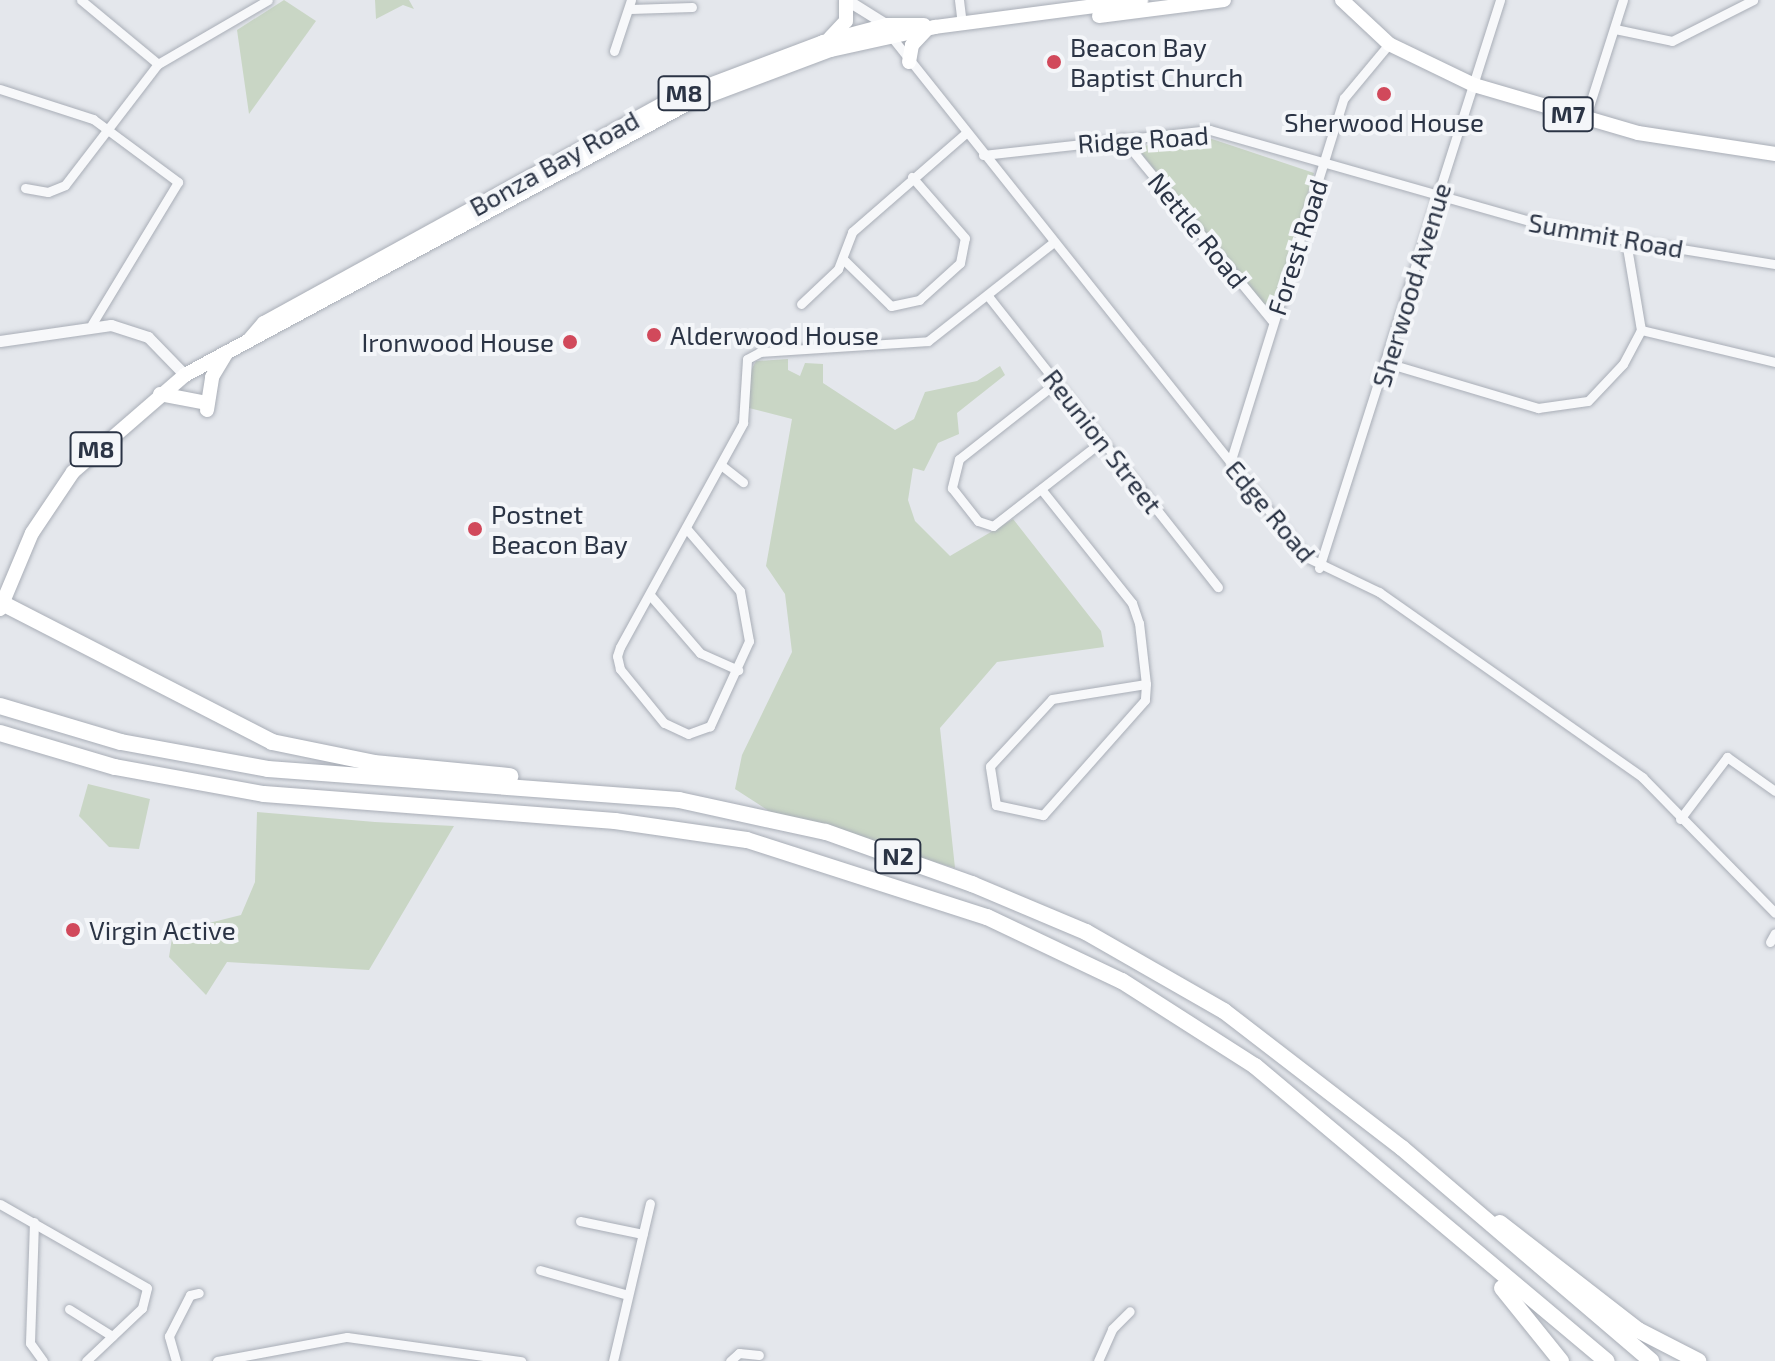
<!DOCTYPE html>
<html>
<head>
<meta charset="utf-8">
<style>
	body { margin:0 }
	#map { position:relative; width:1775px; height:1361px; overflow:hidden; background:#e4e7ec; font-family:"Exo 2",sans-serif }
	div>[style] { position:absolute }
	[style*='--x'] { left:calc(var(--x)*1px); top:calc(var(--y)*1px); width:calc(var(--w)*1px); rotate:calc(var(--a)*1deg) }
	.green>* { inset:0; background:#c9d6c5 }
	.roads { filter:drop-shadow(0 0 2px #a9aeb7) drop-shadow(0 0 2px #a9aeb7) }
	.minor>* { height:9px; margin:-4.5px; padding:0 4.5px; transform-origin:4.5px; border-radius:4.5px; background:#f7f8fa }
	.tertiary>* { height:11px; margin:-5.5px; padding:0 5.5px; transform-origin:5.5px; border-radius:5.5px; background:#f7f8fa }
	.primary>* { height:14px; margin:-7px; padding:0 7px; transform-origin:7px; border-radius:7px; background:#fff }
	.motorway>* { height:16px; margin:-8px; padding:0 8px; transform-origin:8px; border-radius:8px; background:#fff }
	.dots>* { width:22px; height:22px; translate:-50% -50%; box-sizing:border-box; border:4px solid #f4f6f9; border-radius:50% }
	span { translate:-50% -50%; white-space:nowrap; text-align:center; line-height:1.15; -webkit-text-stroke:8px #f4f6f9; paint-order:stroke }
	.shield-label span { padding:2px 6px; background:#f4f6f9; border:2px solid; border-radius:6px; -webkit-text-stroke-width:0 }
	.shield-label { font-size:24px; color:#2b3445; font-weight:700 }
	.poi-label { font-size:26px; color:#2b3445 }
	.left { translate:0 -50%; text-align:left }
	.right { translate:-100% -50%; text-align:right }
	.street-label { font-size:26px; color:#2b3445 }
</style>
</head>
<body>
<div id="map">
	<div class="green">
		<div style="clip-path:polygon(284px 0,316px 21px,249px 114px,237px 30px)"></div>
		<div style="clip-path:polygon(375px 0,409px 0,414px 9px,403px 5px,376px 19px)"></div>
		<div style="clip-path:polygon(1181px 136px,1203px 136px,1314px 173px,1273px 306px,1261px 303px,1137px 148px)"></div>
		<div style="clip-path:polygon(788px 359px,788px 370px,800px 376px,805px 363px,823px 364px,823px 383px,895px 430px,914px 419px,925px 392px,977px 381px,1000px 366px,1005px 375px,957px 413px,959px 434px,938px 443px,924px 471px,913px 468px,908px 500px,915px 521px,950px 556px,1013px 519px,1101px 631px,1104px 647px,997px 662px,940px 728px,955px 868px,772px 813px,735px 789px,742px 755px,792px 652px,785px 594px,766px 566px,792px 419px,749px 408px,746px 380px,756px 361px)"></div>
		<div style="clip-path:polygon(88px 784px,150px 799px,139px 849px,109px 847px,79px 816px)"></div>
		<div style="clip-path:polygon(257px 812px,375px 822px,454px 826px,369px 970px,227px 962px,206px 995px,169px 957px,173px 932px,241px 915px,255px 882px)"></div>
	</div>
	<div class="roads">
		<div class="minor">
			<div style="--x:81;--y:0;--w:100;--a:39.7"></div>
			<div style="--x:959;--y:0;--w:24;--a:83"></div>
			<div style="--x:630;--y:9;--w:62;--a:-1.8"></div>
			<div style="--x:1615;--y:29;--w:58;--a:11.9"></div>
			<div style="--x:1672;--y:41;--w:91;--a:-26.8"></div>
			<div style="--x:894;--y:40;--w:661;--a:51.45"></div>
			<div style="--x:1306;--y:557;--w:81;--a:25.6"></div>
			<div style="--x:1379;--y:592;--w:322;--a:35.1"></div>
			<div style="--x:1642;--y:777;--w:190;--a:45.6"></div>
			<div style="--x:614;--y:51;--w:54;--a:-71.6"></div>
			<div style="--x:0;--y:89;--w:98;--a:17.9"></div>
			<div style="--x:93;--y:119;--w:106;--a:36.5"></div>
			<div style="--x:178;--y:182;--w:166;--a:121.2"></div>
			<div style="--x:1585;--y:119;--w:125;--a:-72.3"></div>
			<div style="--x:1122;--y:138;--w:238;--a:50.6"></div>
			<div style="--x:983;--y:155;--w:228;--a:-6.3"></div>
			<div style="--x:1210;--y:130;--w:362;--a:15.9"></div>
			<div style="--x:1558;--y:229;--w:220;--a:9.2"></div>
			<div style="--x:25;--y:188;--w:23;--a:10"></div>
			<div style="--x:48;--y:192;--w:18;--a:-22"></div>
			<div style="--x:65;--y:185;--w:153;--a:-52.5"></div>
			<div style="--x:158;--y:64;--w:127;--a:-30.2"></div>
			<div style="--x:843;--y:259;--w:67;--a:44.4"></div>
			<div style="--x:891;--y:306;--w:29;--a:-12"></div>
			<div style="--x:919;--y:300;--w:55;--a:-42.1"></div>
			<div style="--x:960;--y:263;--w:25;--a:-79"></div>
			<div style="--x:965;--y:238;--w:81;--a:-131"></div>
			<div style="--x:988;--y:296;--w:371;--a:51.7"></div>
			<div style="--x:801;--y:304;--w:51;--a:-43.4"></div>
			<div style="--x:838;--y:269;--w:40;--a:-69"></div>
			<div style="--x:852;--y:232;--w:151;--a:-41"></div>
			<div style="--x:1641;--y:330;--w:138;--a:13.4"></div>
			<div style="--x:1387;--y:363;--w:158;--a:16.6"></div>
			<div style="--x:1538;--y:408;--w:50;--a:-8"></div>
			<div style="--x:1588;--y:401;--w:51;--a:-46.6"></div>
			<div style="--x:1623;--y:364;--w:38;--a:-62"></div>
			<div style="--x:1641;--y:330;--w:90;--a:-99.6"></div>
			<div style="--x:1057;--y:382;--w:125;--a:141.8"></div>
			<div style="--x:959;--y:459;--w:30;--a:104"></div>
			<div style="--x:952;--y:488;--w:42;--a:51.8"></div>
			<div style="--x:978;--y:521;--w:16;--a:18"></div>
			<div style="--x:993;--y:526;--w:138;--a:-37.9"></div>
			<div style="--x:1230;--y:463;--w:382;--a:-72.7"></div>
			<div style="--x:1344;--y:98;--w:70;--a:-50.2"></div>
			<div style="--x:721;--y:465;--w:28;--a:38"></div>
			<div style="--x:1041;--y:489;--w:146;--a:51.4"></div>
			<div style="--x:1132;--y:603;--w:21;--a:71"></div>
			<div style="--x:1139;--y:623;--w:61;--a:83.5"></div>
			<div style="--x:1146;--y:684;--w:16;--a:94"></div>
			<div style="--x:1145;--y:700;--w:154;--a:131.6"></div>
			<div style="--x:1043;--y:815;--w:48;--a:-168"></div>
			<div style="--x:996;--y:805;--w:39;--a:-99"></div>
			<div style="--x:990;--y:766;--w:91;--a:-47.2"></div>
			<div style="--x:1052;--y:699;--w:95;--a:-9.1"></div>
			<div style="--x:686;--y:528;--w:83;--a:49.4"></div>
			<div style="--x:740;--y:591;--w:51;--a:79.8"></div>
			<div style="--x:749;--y:641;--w:94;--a:114.6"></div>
			<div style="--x:710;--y:726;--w:23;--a:160"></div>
			<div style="--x:688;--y:734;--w:26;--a:-155"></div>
			<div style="--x:664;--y:723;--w:70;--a:-129.2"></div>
			<div style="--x:620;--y:669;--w:13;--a:-103"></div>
			<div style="--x:617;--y:656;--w:9;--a:-72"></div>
			<div style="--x:620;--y:647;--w:256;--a:-61.2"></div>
			<div style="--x:743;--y:423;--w:64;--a:-86.4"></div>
			<div style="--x:747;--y:359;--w:15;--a:-28"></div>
			<div style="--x:760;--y:352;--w:168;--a:-3.7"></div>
			<div style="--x:928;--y:341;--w:160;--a:-38.2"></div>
			<div style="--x:1319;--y:568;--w:596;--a:-72.32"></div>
			<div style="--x:650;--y:595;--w:77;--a:49.2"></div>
			<div style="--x:700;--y:653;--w:42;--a:24.1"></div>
			<div style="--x:1680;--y:819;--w:78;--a:-52.8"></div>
			<div style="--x:1727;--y:757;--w:59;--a:35.3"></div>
			<div style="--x:1770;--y:942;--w:10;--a:-61"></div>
			<div style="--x:0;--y:1204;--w:169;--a:29.7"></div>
			<div style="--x:147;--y:1288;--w:21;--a:104"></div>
			<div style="--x:142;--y:1308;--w:77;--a:136.6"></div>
			<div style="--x:580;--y:1221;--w:64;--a:11.7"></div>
			<div style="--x:34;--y:1222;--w:121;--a:91.9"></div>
			<div style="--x:30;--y:1343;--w:22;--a:54"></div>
			<div style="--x:540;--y:1270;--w:91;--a:15.9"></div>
			<div style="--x:69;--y:1309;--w:51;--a:32.1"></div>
			<div style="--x:176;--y:1361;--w:26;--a:-106"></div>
			<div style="--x:169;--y:1336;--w:46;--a:-62.9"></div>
			<div style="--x:190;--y:1295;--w:9;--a:-13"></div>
			<div style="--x:217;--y:1361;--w:132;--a:-10.5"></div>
			<div style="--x:347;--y:1337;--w:176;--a:7.9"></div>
			<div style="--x:613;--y:1361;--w:162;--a:-76.8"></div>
			<div style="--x:730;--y:1361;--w:12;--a:-42"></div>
			<div style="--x:739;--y:1353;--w:20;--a:6"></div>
			<div style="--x:1098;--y:1361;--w:35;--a:-66"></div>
			<div style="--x:1112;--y:1329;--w:25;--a:-45"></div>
		</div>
		<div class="tertiary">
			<div style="--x:847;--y:0;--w:47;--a:32"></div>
			<div style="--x:0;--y:341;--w:112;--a:-8.2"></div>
			<div style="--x:111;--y:325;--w:39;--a:18"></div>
			<div style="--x:148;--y:337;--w:53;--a:45.8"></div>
		</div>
		<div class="primary">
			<div style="--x:1342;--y:0;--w:64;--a:43.1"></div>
			<div style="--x:1389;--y:44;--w:94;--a:25.8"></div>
			<div style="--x:1474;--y:85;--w:171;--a:16.3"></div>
			<div style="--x:1638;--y:133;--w:139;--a:8.7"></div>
			<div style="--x:1099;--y:16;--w:126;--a:-7.3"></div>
			<div style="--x:830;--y:38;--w:23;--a:-47"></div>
			<div style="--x:846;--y:21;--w:21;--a:-90"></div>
			<div style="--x:909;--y:62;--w:17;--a:-80"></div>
			<div style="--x:912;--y:45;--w:21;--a:-47"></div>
			<div style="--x:249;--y:340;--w:23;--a:-49"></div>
			<div style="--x:264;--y:323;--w:460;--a:-28.8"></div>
			<div style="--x:667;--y:101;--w:167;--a:-20.7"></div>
			<div style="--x:823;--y:42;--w:66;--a:-14.9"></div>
			<div style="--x:887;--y:25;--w:37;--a:0"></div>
			<div style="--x:160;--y:394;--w:43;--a:10.8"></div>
			<div style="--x:207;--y:410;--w:33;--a:-81"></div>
			<div style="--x:212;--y:377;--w:29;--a:-59"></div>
			<div style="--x:0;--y:609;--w:82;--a:-67.2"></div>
			<div style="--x:32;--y:533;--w:73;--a:-56.1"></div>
			<div style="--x:73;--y:472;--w:148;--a:-40.9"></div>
			<div style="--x:185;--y:375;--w:570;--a:-28.36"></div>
			<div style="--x:687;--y:104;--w:154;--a:-20.6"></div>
			<div style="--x:831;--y:50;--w:107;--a:-12.5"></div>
			<div style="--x:935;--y:27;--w:208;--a:-7.5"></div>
		</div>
		<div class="motorway">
			<div style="--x:0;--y:602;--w:306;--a:27.2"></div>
			<div style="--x:272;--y:742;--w:104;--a:11.6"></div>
			<div style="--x:374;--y:763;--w:137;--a:5.5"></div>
			<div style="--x:0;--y:706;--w:126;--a:16.6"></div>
			<div style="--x:121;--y:742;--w:149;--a:10.4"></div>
			<div style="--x:268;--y:769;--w:412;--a:4.3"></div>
			<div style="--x:679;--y:800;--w:150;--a:12.3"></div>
			<div style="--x:826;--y:832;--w:155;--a:19.6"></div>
			<div style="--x:972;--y:884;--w:124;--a:22.8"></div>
			<div style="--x:1086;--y:932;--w:159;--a:29.8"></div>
			<div style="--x:1224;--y:1011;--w:225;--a:37.6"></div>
			<div style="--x:1402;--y:1148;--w:328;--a:40.5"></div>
			<div style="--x:0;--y:733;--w:120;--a:16.5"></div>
			<div style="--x:115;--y:767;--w:151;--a:10.3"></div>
			<div style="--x:264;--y:794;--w:352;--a:4.4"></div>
			<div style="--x:615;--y:821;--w:133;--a:8.2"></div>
			<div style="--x:747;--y:840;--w:252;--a:17.8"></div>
			<div style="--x:987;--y:917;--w:149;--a:25.4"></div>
			<div style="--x:1122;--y:981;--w:158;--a:32.6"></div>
			<div style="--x:1255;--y:1066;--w:459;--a:40"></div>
			<div style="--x:1500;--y:1223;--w:175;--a:37.8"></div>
			<div style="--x:1638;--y:1330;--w:68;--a:27.3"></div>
			<div style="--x:1502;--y:1288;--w:94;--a:51.1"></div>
		</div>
	</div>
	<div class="dots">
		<div style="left:1054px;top:62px;background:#d1495b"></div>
		<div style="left:1384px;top:94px;background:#d1495b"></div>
		<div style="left:654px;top:335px;background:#d1495b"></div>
		<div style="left:570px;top:342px;background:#d1495b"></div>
		<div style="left:475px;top:529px;background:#d1495b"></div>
		<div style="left:73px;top:930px;background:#d1495b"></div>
	</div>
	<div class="shield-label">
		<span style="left:684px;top:93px">M8</span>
		<span style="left:1568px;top:114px">M7</span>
		<span style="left:96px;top:449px">M8</span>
		<span style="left:898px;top:856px">N2</span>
	</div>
	<div class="poi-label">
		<span class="left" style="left:1070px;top:62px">Beacon Bay<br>Baptist Church</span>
		<span style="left:1384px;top:122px">Sherwood House</span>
		<span class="left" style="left:670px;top:335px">Alderwood House</span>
		<span class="right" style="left:554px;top:342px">Ironwood House</span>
		<span class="left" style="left:491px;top:529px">Postnet<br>Beacon Bay</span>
		<span class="left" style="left:89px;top:930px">Virgin Active</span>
	</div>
	<div class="street-label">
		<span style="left:1143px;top:139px;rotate:-4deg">Ridge Road</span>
		<span style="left:554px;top:163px;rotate:-29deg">Bonza Bay Road</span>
		<span style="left:1198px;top:230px;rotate:51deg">Nettle Road</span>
		<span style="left:1606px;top:235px;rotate:10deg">Summit Road</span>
		<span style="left:1297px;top:247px;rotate:-72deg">Forest Road</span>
		<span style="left:1411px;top:285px;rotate:-73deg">Sherwood Avenue</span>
		<span style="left:1103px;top:441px;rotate:52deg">Reunion Street</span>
		<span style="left:1271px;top:511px;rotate:50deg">Edge Road</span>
	</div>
</div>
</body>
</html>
